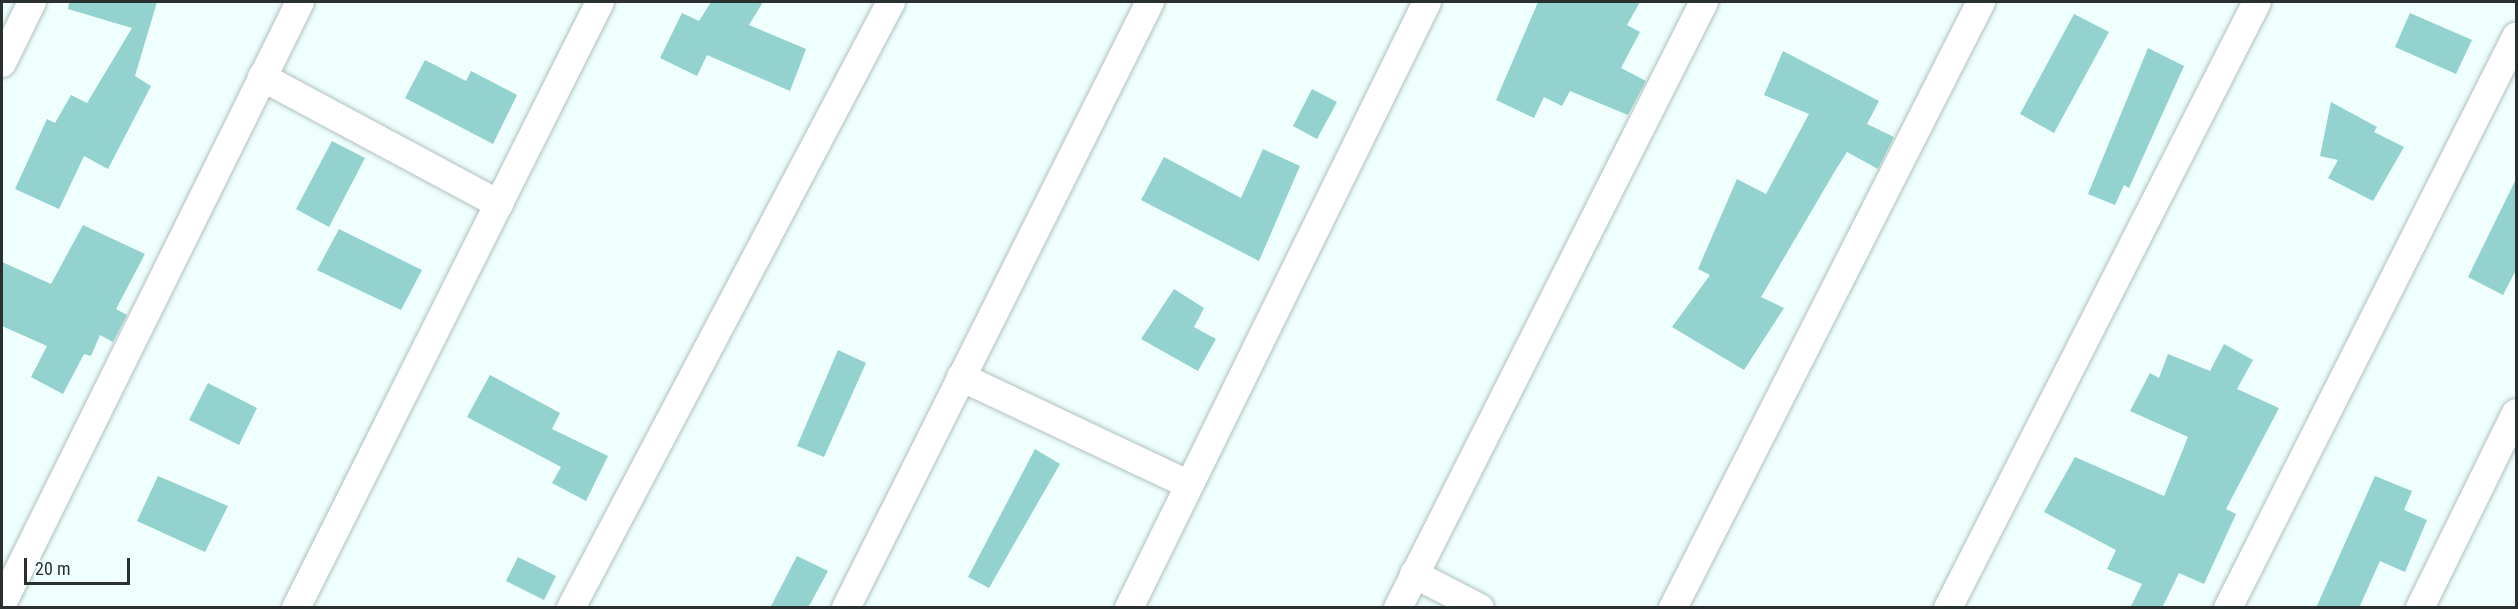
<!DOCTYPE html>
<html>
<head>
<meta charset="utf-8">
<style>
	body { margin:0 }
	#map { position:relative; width:2518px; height:609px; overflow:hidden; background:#eefffe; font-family:"Roboto Condensed",sans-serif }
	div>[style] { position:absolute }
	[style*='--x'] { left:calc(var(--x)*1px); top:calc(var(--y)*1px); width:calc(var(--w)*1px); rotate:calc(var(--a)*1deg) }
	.building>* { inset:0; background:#93d2ce }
	.roads { filter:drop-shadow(0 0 2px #b0c0be) drop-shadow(0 0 2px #b0c0be) }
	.street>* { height:28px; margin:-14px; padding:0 14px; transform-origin:14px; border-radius:14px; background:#fff }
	span { translate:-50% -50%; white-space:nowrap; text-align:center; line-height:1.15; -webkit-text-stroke:4.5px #eefffe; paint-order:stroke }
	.frame { position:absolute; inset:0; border:3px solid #29302f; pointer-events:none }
	.scale { position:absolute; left:24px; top:558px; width:106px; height:27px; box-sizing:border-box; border:3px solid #29302f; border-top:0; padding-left:8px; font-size:18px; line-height:21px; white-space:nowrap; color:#29302f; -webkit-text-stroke:4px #eefffe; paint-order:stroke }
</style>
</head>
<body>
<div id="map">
	<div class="building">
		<div style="clip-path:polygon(69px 2px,157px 2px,135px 76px,151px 86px,108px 169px,84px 156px,59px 209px,15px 189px,47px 119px,55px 123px,71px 95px,87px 103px,132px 28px,68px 9px)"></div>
		<div style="clip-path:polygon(711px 2px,763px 2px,749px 25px,806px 49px,790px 91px,707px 55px,697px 76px,660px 58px,682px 13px,699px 21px)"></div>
		<div style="clip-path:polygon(1538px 2px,1640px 2px,1627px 25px,1640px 32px,1621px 68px,1646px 81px,1628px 115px,1570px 91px,1562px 106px,1544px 97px,1534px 118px,1496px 100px)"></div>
		<div style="clip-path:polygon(2410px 13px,2472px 40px,2456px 74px,2395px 47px)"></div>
		<div style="clip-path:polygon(2074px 14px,2109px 32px,2054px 133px,2020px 114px)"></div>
		<div style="clip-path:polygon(2148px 48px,2184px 66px,2129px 188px,2124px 185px,2115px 205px,2088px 194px)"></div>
		<div style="clip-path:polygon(1783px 51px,1879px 101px,1867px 124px,1894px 137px,1878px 169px,1847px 152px,1835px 171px,1761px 297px,1784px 308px,1744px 370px,1672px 327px,1710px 275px,1698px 269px,1737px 179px,1766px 194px,1809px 114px,1764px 95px)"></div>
		<div style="clip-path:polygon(425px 60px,466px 81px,471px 71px,517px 95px,493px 144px,405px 98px)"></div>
		<div style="clip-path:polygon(1312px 89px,1337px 102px,1317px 139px,1293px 126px)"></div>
		<div style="clip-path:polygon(2331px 102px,2377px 127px,2374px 132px,2404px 147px,2373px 201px,2328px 178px,2338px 160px,2320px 156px)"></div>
		<div style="clip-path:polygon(332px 141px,365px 158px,329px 227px,296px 209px)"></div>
		<div style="clip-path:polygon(1263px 149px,1300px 166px,1259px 261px,1141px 200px,1164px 157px,1241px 198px)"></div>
		<div style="clip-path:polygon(2517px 177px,2517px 268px,2503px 295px,2468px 277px)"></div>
		<div style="clip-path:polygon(83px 225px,145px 254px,116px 309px,127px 315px,113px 342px,100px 335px,91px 356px,84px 354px,63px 394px,31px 377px,47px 346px,2px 326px,2px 262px,51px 284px)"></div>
		<div style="clip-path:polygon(339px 229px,422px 270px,401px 310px,317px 270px)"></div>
		<div style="clip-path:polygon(1174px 289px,1204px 308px,1194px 327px,1216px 339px,1198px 371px,1141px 339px)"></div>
		<div style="clip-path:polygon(2224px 344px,2253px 360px,2237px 389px,2279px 408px,2226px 509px,2236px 514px,2204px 584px,2179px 573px,2162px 608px,2130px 608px,2142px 584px,2107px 569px,2116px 550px,2044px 512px,2075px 457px,2164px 496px,2188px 437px,2130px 411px,2150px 373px,2159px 378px,2168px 354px,2210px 371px)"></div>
		<div style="clip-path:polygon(838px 350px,866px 363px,824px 457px,797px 446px)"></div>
		<div style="clip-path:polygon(490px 375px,560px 413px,552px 429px,608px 456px,586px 501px,552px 483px,561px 467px,467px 417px)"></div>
		<div style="clip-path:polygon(208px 383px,257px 408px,239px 445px,189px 420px)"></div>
		<div style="clip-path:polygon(1035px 449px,1060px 464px,989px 588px,968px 577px)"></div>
		<div style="clip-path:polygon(158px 476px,228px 506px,205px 552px,137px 521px)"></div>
		<div style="clip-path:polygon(2375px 476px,2412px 491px,2404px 510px,2427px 520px,2405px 572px,2380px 561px,2359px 608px,2316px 608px)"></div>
		<div style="clip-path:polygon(797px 556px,828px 571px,808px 608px,770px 608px)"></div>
		<div style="clip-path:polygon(518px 557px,556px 576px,544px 600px,506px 581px)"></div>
	</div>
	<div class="roads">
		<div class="street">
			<div style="--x:2;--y:63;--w:68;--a:-63.8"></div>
			<div style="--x:262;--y:77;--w:269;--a:28.2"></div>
			<div style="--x:961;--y:377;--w:252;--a:25.3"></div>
			<div style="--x:1414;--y:574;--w:74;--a:27.3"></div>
			<div style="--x:2;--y:604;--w:672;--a:-63.66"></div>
			<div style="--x:296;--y:608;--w:678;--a:-63.36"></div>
			<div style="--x:571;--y:608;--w:685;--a:-62.16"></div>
			<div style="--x:846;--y:608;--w:678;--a:-63.36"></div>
			<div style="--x:1129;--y:608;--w:675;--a:-63.81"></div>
			<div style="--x:1398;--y:608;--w:679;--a:-63.21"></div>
			<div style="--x:1673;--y:608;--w:680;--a:-63.06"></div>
			<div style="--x:1948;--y:608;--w:680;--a:-62.98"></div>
			<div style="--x:2228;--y:608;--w:640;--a:-63.23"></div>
			<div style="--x:2420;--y:608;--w:217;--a:-63.8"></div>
		</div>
	</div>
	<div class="frame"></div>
	<div class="scale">20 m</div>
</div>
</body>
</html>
